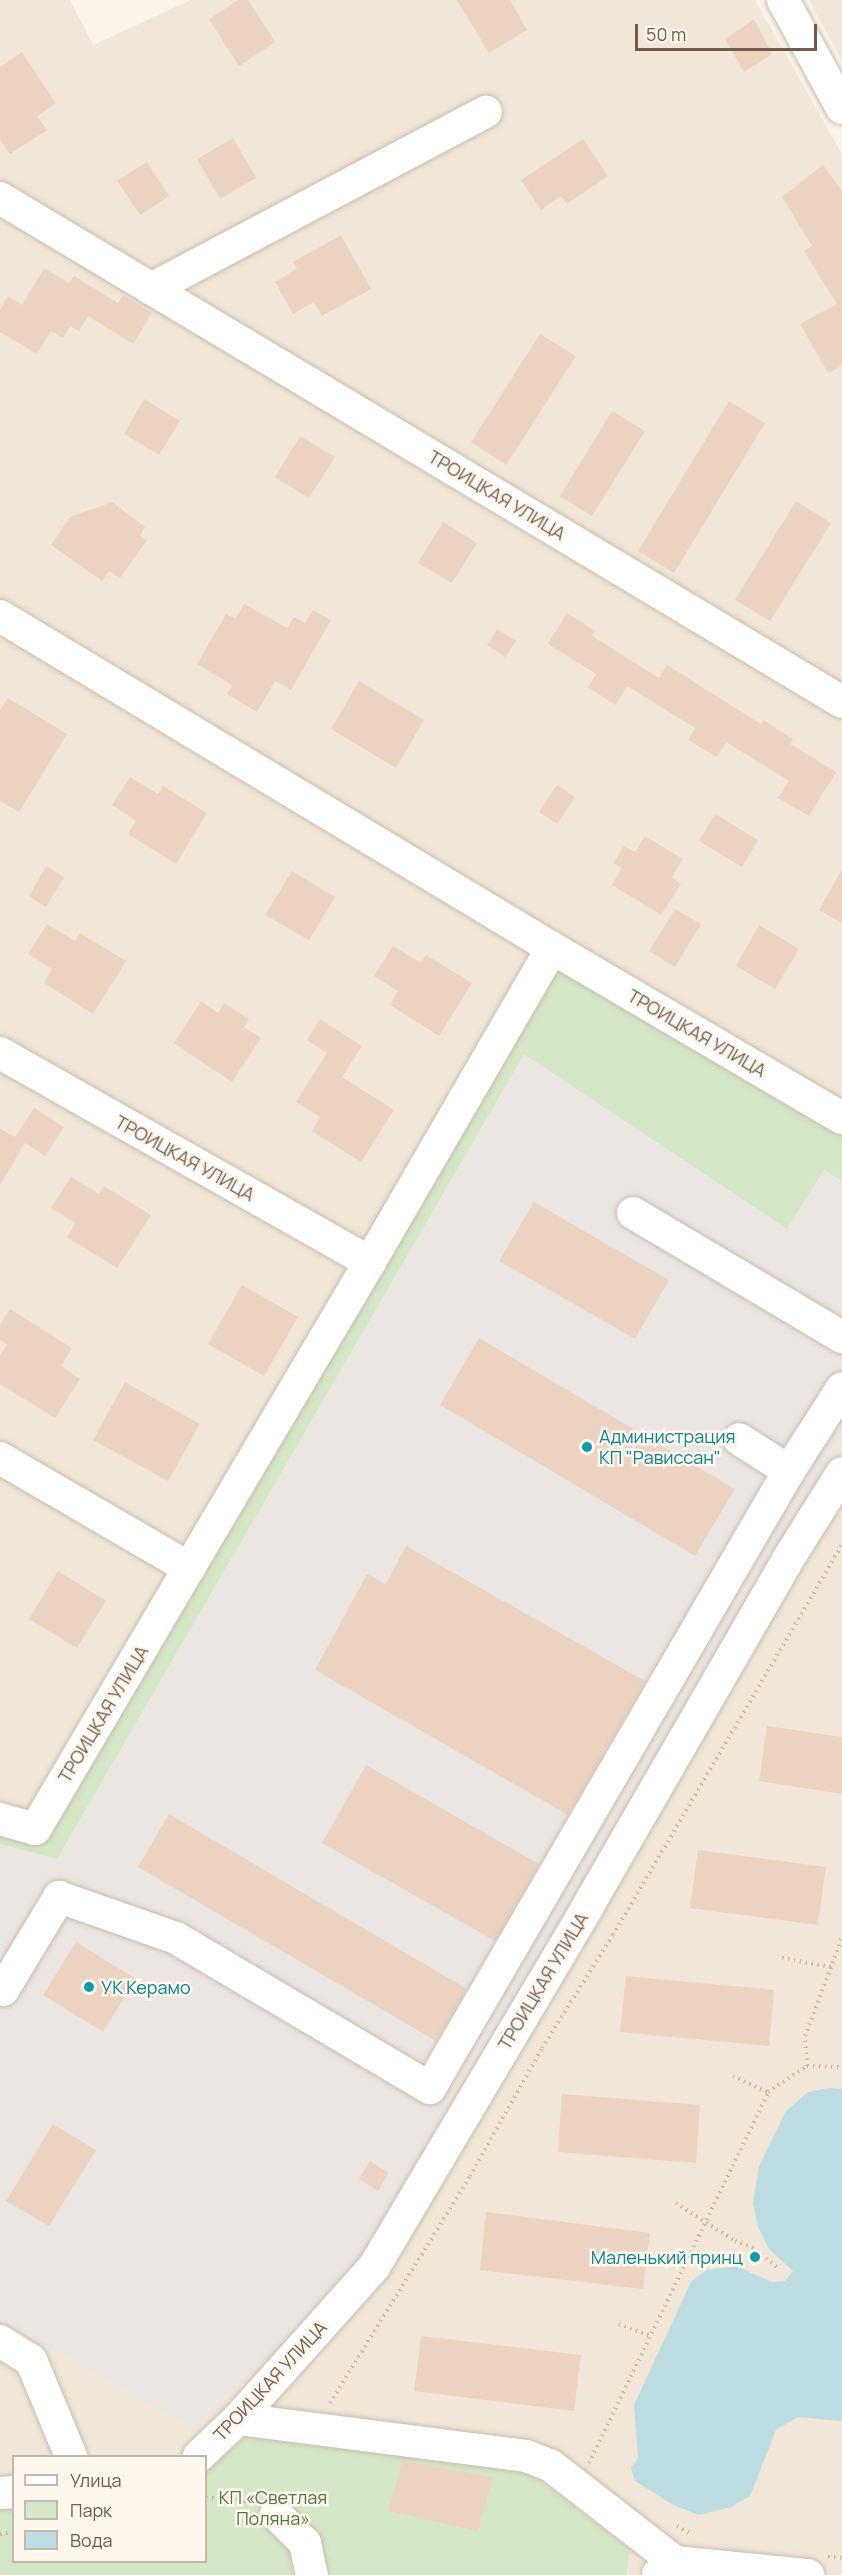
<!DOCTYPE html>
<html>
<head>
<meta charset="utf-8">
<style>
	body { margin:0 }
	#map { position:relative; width:842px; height:2575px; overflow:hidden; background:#faf3e8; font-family:Manrope,sans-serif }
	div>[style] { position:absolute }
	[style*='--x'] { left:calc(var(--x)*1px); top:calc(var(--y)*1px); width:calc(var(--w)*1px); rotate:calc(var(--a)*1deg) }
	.residential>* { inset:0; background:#f1e6d7 }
	.industrial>* { inset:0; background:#ebe6e1 }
	.green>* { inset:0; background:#d4e7c7 }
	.water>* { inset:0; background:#bedde2 }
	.building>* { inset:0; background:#edd4c2 }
	.path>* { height:4px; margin-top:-2px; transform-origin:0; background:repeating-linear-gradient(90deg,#d2b7a5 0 1.5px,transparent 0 6px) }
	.roads { filter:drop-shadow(0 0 2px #ccbcaf) drop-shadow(0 0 2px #ccbcaf) }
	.minor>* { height:32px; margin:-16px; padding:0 16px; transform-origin:16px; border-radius:16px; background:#fff }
	.dots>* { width:16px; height:16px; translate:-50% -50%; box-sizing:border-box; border:3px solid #fdf7ee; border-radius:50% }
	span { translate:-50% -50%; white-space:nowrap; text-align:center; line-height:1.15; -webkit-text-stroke:5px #fdf7ee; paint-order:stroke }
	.street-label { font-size:18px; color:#725b4e }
	.culture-label { font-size:18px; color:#0d838f }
	.left { translate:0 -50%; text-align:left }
	.right { translate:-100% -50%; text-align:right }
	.park-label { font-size:18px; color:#547747 }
	.legend { position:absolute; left:12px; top:2455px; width:195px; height:108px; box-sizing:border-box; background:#fdf7ee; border:2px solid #c5b9ae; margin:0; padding:8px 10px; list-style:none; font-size:18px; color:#725b4e }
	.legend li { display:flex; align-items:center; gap:12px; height:30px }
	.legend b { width:30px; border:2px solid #c5b9ae }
	.scale { position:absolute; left:635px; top:24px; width:182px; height:27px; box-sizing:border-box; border:3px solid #725b4e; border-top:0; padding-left:8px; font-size:18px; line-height:21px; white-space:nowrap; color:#725b4e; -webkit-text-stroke:4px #fdf7ee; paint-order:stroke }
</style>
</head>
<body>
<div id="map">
	<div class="residential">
		<div style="clip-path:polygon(0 0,70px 0,93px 45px,191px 0,755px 0,842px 154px,842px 1181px,824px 1170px,245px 1534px,57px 1859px,0 1844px)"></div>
		<div style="clip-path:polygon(809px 0,842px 0,842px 61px)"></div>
		<div style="clip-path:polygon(842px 1436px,842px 2575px,627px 2575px,630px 2549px,246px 2437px,206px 2472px,206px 2456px,14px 2456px,13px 2509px,0 2510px,0 2319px,195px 2431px,588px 1879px)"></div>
	</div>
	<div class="industrial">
		<div style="clip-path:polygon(524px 1053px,787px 1228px,824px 1170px,842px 1181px,842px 1436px,369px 2256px,195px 2431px,0 2319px,0 1844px,57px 1859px)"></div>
	</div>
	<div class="green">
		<div style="clip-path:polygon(567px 969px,842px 1130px,842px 1181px,824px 1170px,787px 1229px,524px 1054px,57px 1859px,0 1844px,0 1832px,42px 1844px,551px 972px)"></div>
		<div style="clip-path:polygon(245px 2437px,523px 2468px,630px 2549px,627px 2575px,0 2575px,0 2510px,13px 2509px,14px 2562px,206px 2562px,206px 2472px)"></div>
	</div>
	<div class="water">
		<div style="clip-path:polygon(829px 2088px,842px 2089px,842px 2421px,798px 2417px,776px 2430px,750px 2496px,731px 2507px,699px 2515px,673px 2505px,635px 2481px,631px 2468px,638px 2458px,634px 2405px,691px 2282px,706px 2270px,736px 2266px,772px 2282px,785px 2281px,793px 2271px,769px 2249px,758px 2227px,753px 2203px,759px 2166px,786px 2111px,808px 2092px)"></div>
	</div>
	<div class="building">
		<div style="clip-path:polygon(238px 0,248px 0,275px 42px,239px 66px,209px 19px)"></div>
		<div style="clip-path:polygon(457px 0,510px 0,527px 30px,489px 53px)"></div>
		<div style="clip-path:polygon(754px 19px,772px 54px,744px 72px,725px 39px)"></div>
		<div style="clip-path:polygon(22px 52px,56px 103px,37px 116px,47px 130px,10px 154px,0 139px,0 67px)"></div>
		<div style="clip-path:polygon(233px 138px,256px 178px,220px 199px,197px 159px)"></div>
		<div style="clip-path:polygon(583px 139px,608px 176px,567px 204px,561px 196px,541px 210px,521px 180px)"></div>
		<div style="clip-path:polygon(147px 162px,169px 196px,140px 215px,117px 181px)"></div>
		<div style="clip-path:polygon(823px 165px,842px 191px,842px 366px,828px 373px,800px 324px,837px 304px,804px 251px,812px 246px,782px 197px)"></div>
		<div style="clip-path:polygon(341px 235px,371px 289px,322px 316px,314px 302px,293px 314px,275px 282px,297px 269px,293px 262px)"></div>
		<div style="clip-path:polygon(44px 268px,69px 283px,74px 276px,118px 303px,123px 295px,152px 313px,133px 344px,88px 316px,79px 331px,70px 326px,63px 338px,51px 331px,37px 354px,0 332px,0 310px,8px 296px,22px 305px)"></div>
		<div style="clip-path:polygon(540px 334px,576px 356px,506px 465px,471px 442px)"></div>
		<div style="clip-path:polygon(144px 399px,180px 421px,159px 455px,124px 434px)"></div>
		<div style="clip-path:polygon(729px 401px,765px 423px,674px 573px,638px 551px)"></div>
		<div style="clip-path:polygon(612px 411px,645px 431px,592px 516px,560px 496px)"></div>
		<div style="clip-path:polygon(300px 436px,335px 457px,309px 498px,275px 477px)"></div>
		<div style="clip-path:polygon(796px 501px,831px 523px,770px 621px,735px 600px)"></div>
		<div style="clip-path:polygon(112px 502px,145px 527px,140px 536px,147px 540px,120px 578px,109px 571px,102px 581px,51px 545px,70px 517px)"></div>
		<div style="clip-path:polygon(443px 522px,477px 543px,452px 583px,418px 563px)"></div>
		<div style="clip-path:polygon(244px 604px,287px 628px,294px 617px,305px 623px,313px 610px,331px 620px,291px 690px,275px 681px,257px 712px,227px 694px,232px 685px,197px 664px,226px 614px,235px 619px)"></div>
		<div style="clip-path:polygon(567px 613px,595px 631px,592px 636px,659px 678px,667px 665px,761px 724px,763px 720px,793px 739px,790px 744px,836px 772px,809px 816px,778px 798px,789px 781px,726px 742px,717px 757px,688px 740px,695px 728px,627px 686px,615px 705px,588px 687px,596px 674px,548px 644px)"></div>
		<div style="clip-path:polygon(497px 629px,516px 641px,505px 657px,487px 645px)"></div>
		<div style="clip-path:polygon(359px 681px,424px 720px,396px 768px,331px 729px)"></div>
		<div style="clip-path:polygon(8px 698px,67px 734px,19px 812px,0 801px,0 710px)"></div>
		<div style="clip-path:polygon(130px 777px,158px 794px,163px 786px,207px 813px,176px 864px,128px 834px,136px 821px,112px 805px)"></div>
		<div style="clip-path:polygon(557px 785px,575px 797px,557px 824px,539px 812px)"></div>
		<div style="clip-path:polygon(715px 814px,758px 840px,742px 867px,699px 841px)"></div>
		<div style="clip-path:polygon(645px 836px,683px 859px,672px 877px,681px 884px,661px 915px,612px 885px,622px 868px,613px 863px,624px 846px,635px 852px)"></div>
		<div style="clip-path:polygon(46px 866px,64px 877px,46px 907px,29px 896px)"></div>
		<div style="clip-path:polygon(842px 869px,842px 923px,819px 910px)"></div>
		<div style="clip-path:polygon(292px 871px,335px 897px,309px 940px,265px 915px)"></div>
		<div style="clip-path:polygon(675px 909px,701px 924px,675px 967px,649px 951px)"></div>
		<div style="clip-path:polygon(47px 924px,75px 941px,80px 933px,126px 961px,93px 1014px,44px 983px,52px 969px,28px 954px)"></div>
		<div style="clip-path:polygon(759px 925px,799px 949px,775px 989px,736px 966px)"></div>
		<div style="clip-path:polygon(393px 946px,421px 963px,426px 955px,472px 983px,439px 1036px,390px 1005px,398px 991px,374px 976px)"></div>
		<div style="clip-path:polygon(201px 1001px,218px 1013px,224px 1003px,249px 1019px,244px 1027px,261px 1038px,232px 1082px,174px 1043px)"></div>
		<div style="clip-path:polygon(320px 1019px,362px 1046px,342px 1077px,394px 1110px,361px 1162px,312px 1131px,320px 1117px,296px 1102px,327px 1053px,307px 1040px)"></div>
		<div style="clip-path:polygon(34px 1108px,64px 1127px,45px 1156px,25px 1143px,0 1185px,0 1129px,15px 1137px)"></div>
		<div style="clip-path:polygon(71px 1177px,99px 1194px,104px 1186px,151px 1215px,117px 1268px,67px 1237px,76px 1223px,51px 1208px)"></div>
		<div style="clip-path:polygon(534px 1202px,669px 1280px,635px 1339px,499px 1261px)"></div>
		<div style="clip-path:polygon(242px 1285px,298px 1317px,264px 1376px,208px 1344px)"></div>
		<div style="clip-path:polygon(10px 1309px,72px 1348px,61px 1366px,80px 1379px,55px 1418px,0 1384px,0 1356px,7px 1344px,0 1340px,0 1325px)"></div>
		<div style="clip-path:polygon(479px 1338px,735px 1489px,695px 1556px,440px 1405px)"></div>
		<div style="clip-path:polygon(125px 1382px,200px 1424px,168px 1481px,93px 1440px)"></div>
		<div style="clip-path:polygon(406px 1546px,645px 1681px,568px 1815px,315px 1670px,367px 1574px,386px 1584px)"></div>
		<div style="clip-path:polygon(58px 1571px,106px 1601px,77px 1648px,29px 1619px)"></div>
		<div style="clip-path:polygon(767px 1726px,842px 1737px,842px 1794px,759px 1781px)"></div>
		<div style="clip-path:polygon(366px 1765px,539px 1864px,495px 1941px,322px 1843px)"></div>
		<div style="clip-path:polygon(169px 1814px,467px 1989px,436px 2041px,138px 1867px)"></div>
		<div style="clip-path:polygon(698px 1850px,826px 1867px,818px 1925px,690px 1908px)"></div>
		<div style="clip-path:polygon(76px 1942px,136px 1979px,103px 2032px,43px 1995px)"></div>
		<div style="clip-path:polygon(626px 1976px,774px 1990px,769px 2046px,620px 2032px)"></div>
		<div style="clip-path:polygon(562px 2094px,700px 2105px,696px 2163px,558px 2152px)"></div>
		<div style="clip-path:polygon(53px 2124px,96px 2150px,49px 2226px,6px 2201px)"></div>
		<div style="clip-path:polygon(370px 2161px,389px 2173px,378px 2191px,359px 2179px)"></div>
		<div style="clip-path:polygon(486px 2212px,650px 2233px,643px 2289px,480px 2270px)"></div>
		<div style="clip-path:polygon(421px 2336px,581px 2355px,574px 2411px,414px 2391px)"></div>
		<div style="clip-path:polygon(403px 2461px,493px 2477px,478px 2531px,388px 2511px)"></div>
	</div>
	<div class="path">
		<div style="--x:782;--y:1958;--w:50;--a:10.4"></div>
		<div style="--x:807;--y:2066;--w:30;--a:-94"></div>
		<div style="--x:805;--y:2036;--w:105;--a:-69.3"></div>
		<div style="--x:733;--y:2076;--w:38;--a:25"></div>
		<div style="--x:676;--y:2203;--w:70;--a:32.8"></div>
		<div style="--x:735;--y:2241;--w:18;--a:19"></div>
		<div style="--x:752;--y:2247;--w:35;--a:39"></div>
		<div style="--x:619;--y:2324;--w:34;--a:21"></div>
		<div style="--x:330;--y:2403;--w:267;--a:-58.3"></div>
		<div style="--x:470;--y:2176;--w:147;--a:-60.6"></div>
		<div style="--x:542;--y:2048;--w:133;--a:-57.9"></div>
		<div style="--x:613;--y:1935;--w:453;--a:-59.6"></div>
		<div style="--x:589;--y:2463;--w:412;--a:-64.2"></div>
		<div style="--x:768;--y:2092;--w:47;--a:-33.7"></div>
		<div style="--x:807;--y:2066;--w:35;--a:2"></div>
		<div style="--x:206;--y:2498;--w:32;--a:2"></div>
		<div style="--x:238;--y:2499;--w:15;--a:23"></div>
		<div style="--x:677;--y:2526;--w:16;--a:30"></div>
		<div style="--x:0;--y:2534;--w:14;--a:-8"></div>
		<div style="--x:828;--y:2557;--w:14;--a:4"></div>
	</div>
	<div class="roads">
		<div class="minor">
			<div style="--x:783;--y:0;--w:123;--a:61.4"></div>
			<div style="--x:0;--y:198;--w:981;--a:30.9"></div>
			<div style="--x:151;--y:289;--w:379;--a:-27.9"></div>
			<div style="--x:0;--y:616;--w:644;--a:31.02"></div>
			<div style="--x:552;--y:948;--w:336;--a:30.4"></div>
			<div style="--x:0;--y:1053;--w:425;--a:29.5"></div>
			<div style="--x:370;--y:1262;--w:356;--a:120.6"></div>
			<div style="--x:633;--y:1213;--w:243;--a:30.7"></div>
			<div style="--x:370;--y:1262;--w:363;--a:-59.9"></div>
			<div style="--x:0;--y:1458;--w:219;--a:30.2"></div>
			<div style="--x:189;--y:1568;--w:303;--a:120.5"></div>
			<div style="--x:35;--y:1829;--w:36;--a:-164"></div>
			<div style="--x:789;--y:1471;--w:98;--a:-57.4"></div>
			<div style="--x:3;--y:1990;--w:109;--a:-58.9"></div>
			<div style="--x:59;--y:1897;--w:124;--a:19.3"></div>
			<div style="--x:176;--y:1938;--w:295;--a:30.6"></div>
			<div style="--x:430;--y:2088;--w:714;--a:-59.81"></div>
			<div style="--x:789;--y:1471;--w:59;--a:-147.4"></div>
			<div style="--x:0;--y:2341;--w:36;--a:32"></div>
			<div style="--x:31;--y:2360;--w:104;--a:67.4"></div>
			<div style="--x:238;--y:2419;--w:290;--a:7.3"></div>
			<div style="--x:526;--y:2456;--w:26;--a:21"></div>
			<div style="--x:550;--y:2465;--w:158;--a:37.8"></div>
			<div style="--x:199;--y:2456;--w:54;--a:-43.5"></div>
			<div style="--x:238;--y:2419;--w:204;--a:-48.2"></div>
			<div style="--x:374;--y:2267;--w:420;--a:-59.3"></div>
			<div style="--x:588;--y:1906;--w:408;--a:-60"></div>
			<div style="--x:792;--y:1553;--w:94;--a:-58"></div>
			<div style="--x:0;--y:2493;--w:14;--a:-4"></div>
			<div style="--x:276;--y:2514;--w:41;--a:45"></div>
			<div style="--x:305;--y:2543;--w:33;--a:78"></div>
			<div style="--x:658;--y:2574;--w:21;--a:-35"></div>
			<div style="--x:675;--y:2562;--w:134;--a:5.6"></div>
		</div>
	</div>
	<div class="dots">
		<div style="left:587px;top:1447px;background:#0f9aa8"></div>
		<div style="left:89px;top:1987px;background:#0f9aa8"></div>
		<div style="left:755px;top:2257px;background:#0f9aa8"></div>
	</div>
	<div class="street-label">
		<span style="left:497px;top:495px;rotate:31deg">ТРОИЦКАЯ УЛИЦА</span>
		<span style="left:697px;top:1033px;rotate:30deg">ТРОИЦКАЯ УЛИЦА</span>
		<span style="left:185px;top:1158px;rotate:29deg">ТРОИЦКАЯ УЛИЦА</span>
		<span style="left:103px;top:1714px;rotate:-59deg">ТРОИЦКАЯ УЛИЦА</span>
		<span style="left:543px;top:1981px;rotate:-59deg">ТРОИЦКАЯ УЛИЦА</span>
		<span style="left:270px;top:2381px;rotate:-47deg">ТРОИЦКАЯ УЛИЦА</span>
	</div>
	<div class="culture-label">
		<span class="left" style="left:599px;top:1447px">Администрация<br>КП "Рависсан"</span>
		<span class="left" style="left:101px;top:1987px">УК Керамо</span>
		<span class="right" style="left:743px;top:2257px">Маленький принц</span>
	</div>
	<div class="park-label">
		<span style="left:273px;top:2508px">КП «Светлая<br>Поляна»</span>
	</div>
	<ul class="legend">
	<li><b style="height:8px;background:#fff"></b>Улица</li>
	<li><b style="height:16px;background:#d4e7c7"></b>Парк</li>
	<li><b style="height:16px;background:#bedde2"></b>Вода</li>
	</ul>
	<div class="scale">50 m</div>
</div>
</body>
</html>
